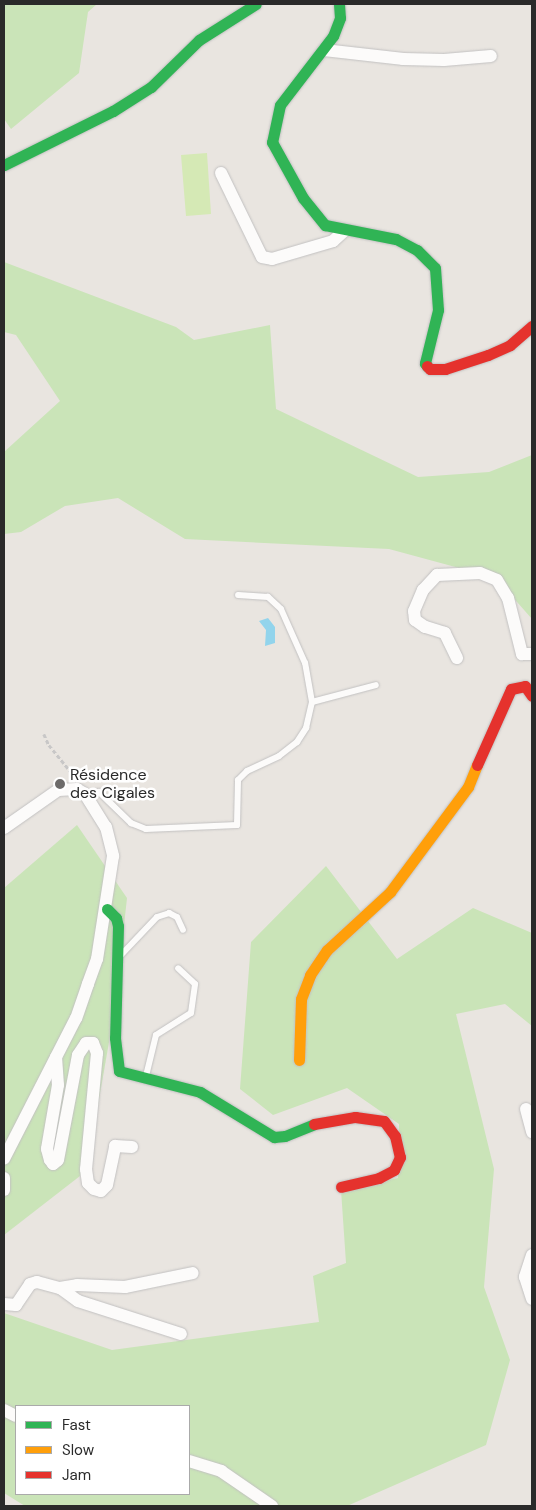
<!DOCTYPE html>
<html>
<head>
<meta charset="utf-8">
<style>
	body { margin:0 }
	#map { position:relative; width:536px; height:1510px; overflow:hidden; background:#e9e5e0; font-family:"DM Sans",sans-serif }
	div>[style] { position:absolute }
	[style*='--x'] { left:calc(var(--x)*1px); top:calc(var(--y)*1px); width:calc(var(--w)*1px); rotate:calc(var(--a)*1deg) }
	.green>* { inset:0; background:#cae4b8 }
	.pitch>* { inset:0; background:#d5e9b5 }
	.water>* { inset:0; background:#92d4ec }
	.path>* { height:2.5px; margin-top:-1.25px; transform-origin:0; background:repeating-linear-gradient(90deg,#c8c7c7 0 4px,transparent 0 6.5px) }
	.roads { filter:drop-shadow(0 0 1px #c2c1c1) drop-shadow(0 0 1px #c2c1c1) }
	.lane>* { height:6px; margin:-3px; padding:0 3px; transform-origin:3px; border-radius:3px; background:#fcfbfa }
	.street>* { height:12px; margin:-6px; padding:0 6px; transform-origin:6px; border-radius:6px; background:#fcfbfa }
	.fast>* { height:11px; margin:-5.5px; padding:0 5.5px; transform-origin:5.5px; border-radius:5.5px; background:#30b455 }
	.slow>* { height:11px; margin:-5.5px; padding:0 5.5px; transform-origin:5.5px; border-radius:5.5px; background:#ff9f0a }
	.jam>* { height:11px; margin:-5.5px; padding:0 5.5px; transform-origin:5.5px; border-radius:5.5px; background:#e5322d }
	.dots>* { width:14px; height:14px; translate:-50% -50%; box-sizing:border-box; border:2px solid #fff; border-radius:50% }
	span { translate:-50% -50%; white-space:nowrap; text-align:center; line-height:1.15; -webkit-text-stroke:5px #fff; paint-order:stroke }
	.poi-label { font-size:16px; color:#2a2a2a }
	.left { translate:0 -50%; text-align:left }
	.frame { position:absolute; inset:0; border:5px solid #2a2a2a; pointer-events:none }
	.legend { position:absolute; left:15px; top:1405px; width:175px; height:90px; box-sizing:border-box; background:#fff; border:1px solid #aaa; margin:0; padding:6px 9px; list-style:none; font-size:15px; color:#2a2a2a }
	.legend li { display:flex; align-items:center; gap:10px; height:25px }
	.legend b { width:25px; border:1px solid #aaa }
</style>
</head>
<body>
<div id="map">
	<div class="green">
		<div style="clip-path:polygon(4px 4px,97px 4px,88px 12px,79px 73px,11px 129px,4px 119px)"></div>
		<div style="clip-path:polygon(4px 262px,176px 327px,194px 340px,270px 325px,276px 409px,418px 477px,489px 472px,532px 455px,532px 619px,496px 578px,389px 549px,185px 539px,118px 498px,65px 506px,21px 532px,4px 534px,4px 452px,60px 401px,16px 335px,4px 332px)"></div>
		<div style="clip-path:polygon(77px 825px,127px 898px,115px 1008px,91px 1145px,80px 1176px,4px 1235px,4px 888px)"></div>
		<div style="clip-path:polygon(evenodd,326px 866px,397px 959px,473px 908px,532px 933px,532px 1026px,505px 1004px,456px 1014px,494px 1169px,484px 1287px,510px 1360px,486px 1445px,347px 1506px,25px 1506px,4px 1493px,4px 1313px,112px 1350px,319px 1322px,313px 1276px,346px 1263px,341px 1190px,398px 1178px,399px 1124px,347px 1088px,273px 1115px,240px 1089px,251px 942px,326px 866px,16px 1406px,189px 1406px,189px 1494px,16px 1494px,16px 1406px)"></div>
	</div>
	<div class="pitch">
		<div style="clip-path:polygon(207px 153px,211px 214px,186px 216px,181px 155px)"></div>
	</div>
	<div class="water">
		<div style="clip-path:polygon(268px 618px,275px 627px,275px 643px,265px 646px,266px 630px,259px 621px)"></div>
	</div>
	<div class="path">
		<div style="--x:44;--y:734;--w:12;--a:66"></div>
		<div style="--x:49;--y:745;--w:43;--a:50.7"></div>
	</div>
	<div class="roads">
		<div class="lane">
			<div style="--x:312;--y:702;--w:66;--a:-14.9"></div>
			<div style="--x:85;--y:794;--w:14;--a:-8"></div>
			<div style="--x:99;--y:792;--w:45;--a:44.1"></div>
			<div style="--x:131;--y:823;--w:16;--a:22"></div>
			<div style="--x:146;--y:829;--w:91;--a:-2.5"></div>
			<div style="--x:237;--y:825;--w:45;--a:-88.7"></div>
			<div style="--x:238;--y:780;--w:13;--a:-45"></div>
			<div style="--x:247;--y:771;--w:35;--a:-25"></div>
			<div style="--x:279;--y:756;--w:23;--a:-38"></div>
			<div style="--x:297;--y:742;--w:17;--a:-57"></div>
			<div style="--x:306;--y:728;--w:27;--a:-77"></div>
			<div style="--x:312;--y:702;--w:40;--a:-100"></div>
			<div style="--x:305;--y:663;--w:59;--a:-114"></div>
			<div style="--x:281;--y:609;--w:18;--a:-137"></div>
			<div style="--x:268;--y:597;--w:30;--a:-176"></div>
			<div style="--x:121;--y:955;--w:52;--a:-46.5"></div>
			<div style="--x:157;--y:917;--w:13;--a:-18"></div>
			<div style="--x:169;--y:913;--w:9;--a:27"></div>
			<div style="--x:177;--y:917;--w:14;--a:65"></div>
			<div style="--x:146;--y:1076;--w:42;--a:-76.3"></div>
			<div style="--x:156;--y:1035;--w:41;--a:-32.2"></div>
			<div style="--x:191;--y:1013;--w:29;--a:-82"></div>
			<div style="--x:195;--y:984;--w:23;--a:-137"></div>
		</div>
		<div class="street">
			<div style="--x:324;--y:50;--w:80;--a:6.5"></div>
			<div style="--x:403;--y:59;--w:41;--a:1.4"></div>
			<div style="--x:444;--y:60;--w:47;--a:-4.9"></div>
			<div style="--x:221;--y:173;--w:93;--a:64"></div>
			<div style="--x:262;--y:257;--w:10;--a:11"></div>
			<div style="--x:272;--y:259;--w:64;--a:-16.4"></div>
			<div style="--x:333;--y:241;--w:15;--a:-42"></div>
			<div style="--x:457;--y:658;--w:28;--a:-116"></div>
			<div style="--x:445;--y:633;--w:21;--a:-163"></div>
			<div style="--x:425;--y:627;--w:12;--a:-145"></div>
			<div style="--x:415;--y:620;--w:9;--a:-96"></div>
			<div style="--x:414;--y:611;--w:23;--a:-67"></div>
			<div style="--x:423;--y:590;--w:21;--a:-47"></div>
			<div style="--x:437;--y:575;--w:43;--a:-2.7"></div>
			<div style="--x:480;--y:573;--w:18;--a:22"></div>
			<div style="--x:497;--y:580;--w:21;--a:59"></div>
			<div style="--x:508;--y:598;--w:58;--a:76"></div>
			<div style="--x:522;--y:654;--w:10;--a:0"></div>
			<div style="--x:4;--y:828;--w:66;--a:-35.1"></div>
			<div style="--x:58;--y:790;--w:19;--a:-3"></div>
			<div style="--x:77;--y:789;--w:9;--a:32"></div>
			<div style="--x:85;--y:794;--w:39;--a:58"></div>
			<div style="--x:106;--y:827;--w:30;--a:76"></div>
			<div style="--x:113;--y:856;--w:104;--a:98.8"></div>
			<div style="--x:97;--y:959;--w:27;--a:110"></div>
			<div style="--x:88;--y:984;--w:36;--a:109"></div>
			<div style="--x:76;--y:1018;--w:158;--a:117.1"></div>
			<div style="--x:56;--y:1057;--w:28;--a:86"></div>
			<div style="--x:58;--y:1085;--w:65;--a:99.8"></div>
			<div style="--x:47;--y:1149;--w:11;--a:75"></div>
			<div style="--x:50;--y:1160;--w:5;--a:53"></div>
			<div style="--x:53;--y:1164;--w:6;--a:-39"></div>
			<div style="--x:58;--y:1160;--w:107;--a:-79.2"></div>
			<div style="--x:78;--y:1055;--w:14;--a:-56"></div>
			<div style="--x:86;--y:1043;--w:7;--a:0"></div>
			<div style="--x:93;--y:1043;--w:11;--a:68"></div>
			<div style="--x:97;--y:1053;--w:117;--a:95.4"></div>
			<div style="--x:86;--y:1169;--w:14;--a:82"></div>
			<div style="--x:88;--y:1183;--w:8;--a:45"></div>
			<div style="--x:94;--y:1189;--w:7;--a:16"></div>
			<div style="--x:101;--y:1191;--w:8;--a:-45"></div>
			<div style="--x:107;--y:1185;--w:40;--a:-78"></div>
			<div style="--x:115;--y:1146;--w:17;--a:3"></div>
			<div style="--x:526;--y:1109;--w:24;--a:75"></div>
			<div style="--x:4;--y:1178;--w:12;--a:90"></div>
			<div style="--x:532;--y:1255;--w:23;--a:108"></div>
			<div style="--x:525;--y:1277;--w:23;--a:72"></div>
			<div style="--x:60;--y:1288;--w:17;--a:-10"></div>
			<div style="--x:77;--y:1285;--w:48;--a:2.4"></div>
			<div style="--x:125;--y:1287;--w:69;--a:-11.6"></div>
			<div style="--x:4;--y:1304;--w:12;--a:5"></div>
			<div style="--x:16;--y:1305;--w:25;--a:-56"></div>
			<div style="--x:30;--y:1284;--w:7;--a:-16"></div>
			<div style="--x:37;--y:1282;--w:24;--a:15"></div>
			<div style="--x:60;--y:1288;--w:22;--a:36"></div>
			<div style="--x:78;--y:1301;--w:108;--a:17.8"></div>
			<div style="--x:4;--y:1410;--w:13;--a:27"></div>
			<div style="--x:189;--y:1461;--w:34;--a:17"></div>
			<div style="--x:221;--y:1471;--w:62;--a:34.5"></div>
		</div>
		<div class="fast">
			<div style="--x:339;--y:4;--w:14;--a:86"></div>
			<div style="--x:340;--y:18;--w:19;--a:111"></div>
			<div style="--x:333;--y:36;--w:87;--a:127.5"></div>
			<div style="--x:280;--y:105;--w:38;--a:102"></div>
			<div style="--x:272;--y:142;--w:64;--a:61"></div>
			<div style="--x:303;--y:198;--w:35;--a:51"></div>
			<div style="--x:325;--y:225;--w:72;--a:11.2"></div>
			<div style="--x:396;--y:239;--w:24;--a:28"></div>
			<div style="--x:417;--y:250;--w:25;--a:45"></div>
			<div style="--x:435;--y:268;--w:42;--a:85.9"></div>
			<div style="--x:438;--y:310;--w:55;--a:103.8"></div>
			<div style="--x:425;--y:363;--w:4;--a:56"></div>
			<div style="--x:4;--y:165;--w:122;--a:-26.4"></div>
			<div style="--x:113;--y:111;--w:45;--a:-32.3"></div>
			<div style="--x:151;--y:87;--w:67;--a:-44.4"></div>
			<div style="--x:199;--y:40;--w:67;--a:-32.3"></div>
			<div style="--x:107;--y:909;--w:13;--a:45"></div>
			<div style="--x:116;--y:918;--w:8;--a:76"></div>
			<div style="--x:118;--y:926;--w:112;--a:91.5"></div>
			<div style="--x:115;--y:1038;--w:33;--a:83"></div>
			<div style="--x:119;--y:1071;--w:84;--a:14.5"></div>
			<div style="--x:200;--y:1092;--w:87;--a:31.3"></div>
			<div style="--x:274;--y:1137;--w:11;--a:-5"></div>
			<div style="--x:285;--y:1136;--w:31;--a:-22"></div>
		</div>
		<div class="slow">
			<div style="--x:299;--y:1060;--w:61;--a:-88.1"></div>
			<div style="--x:301;--y:999;--w:26;--a:-69"></div>
			<div style="--x:310;--y:975;--w:30;--a:-56"></div>
			<div style="--x:327;--y:950;--w:86;--a:-42.6"></div>
			<div style="--x:390;--y:892;--w:131;--a:-53.4"></div>
			<div style="--x:468;--y:787;--w:24;--a:-68"></div>
		</div>
		<div class="jam">
			<div style="--x:427;--y:366;--w:4;--a:45"></div>
			<div style="--x:430;--y:369;--w:15;--a:0"></div>
			<div style="--x:445;--y:369;--w:45;--a:-18"></div>
			<div style="--x:488;--y:355;--w:24;--a:-24"></div>
			<div style="--x:510;--y:345;--w:29;--a:-41"></div>
			<div style="--x:477;--y:765;--w:83;--a:-65.9"></div>
			<div style="--x:511;--y:689;--w:14;--a:-12"></div>
			<div style="--x:525;--y:686;--w:12;--a:55"></div>
			<div style="--x:314;--y:1124;--w:42;--a:-9.7"></div>
			<div style="--x:355;--y:1117;--w:29;--a:8"></div>
			<div style="--x:384;--y:1121;--w:19;--a:54"></div>
			<div style="--x:395;--y:1136;--w:22;--a:77"></div>
			<div style="--x:400;--y:1157;--w:14;--a:115"></div>
			<div style="--x:394;--y:1170;--w:17;--a:152"></div>
			<div style="--x:379;--y:1178;--w:39;--a:167"></div>
		</div>
	</div>
	<div class="dots">
		<div style="left:60px;top:784px;background:#6d6b6a"></div>
	</div>
	<div class="poi-label">
		<span class="left" style="left:70px;top:784px">Résidence<br>des Cigales</span>
	</div>
	<div class="frame"></div>
	<ul class="legend">
	<li><b style="height:6px;background:#30b455"></b>Fast</li>
	<li><b style="height:6px;background:#ff9f0a"></b>Slow</li>
	<li><b style="height:6px;background:#e5322d"></b>Jam</li>
	</ul>
</div>
</body>
</html>
